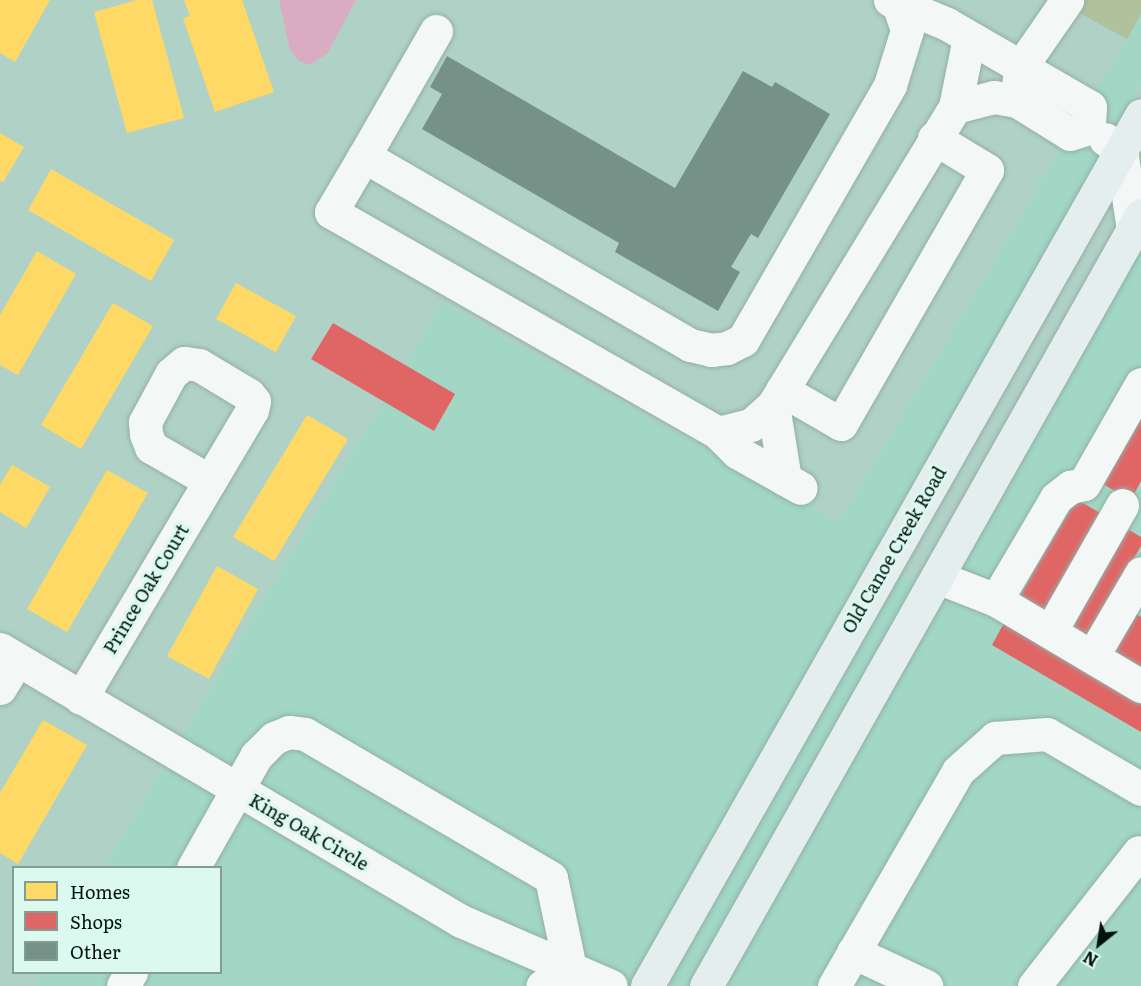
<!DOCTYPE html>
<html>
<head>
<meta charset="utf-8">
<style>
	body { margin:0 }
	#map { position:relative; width:1141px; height:986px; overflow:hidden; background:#b0d2c6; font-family:Literata,serif }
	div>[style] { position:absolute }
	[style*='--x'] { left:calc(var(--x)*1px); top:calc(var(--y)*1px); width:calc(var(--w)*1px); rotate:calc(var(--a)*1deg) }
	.built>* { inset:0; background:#a1d7c4 }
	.green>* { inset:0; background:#b0c19d }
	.water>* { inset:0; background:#d9acc2 }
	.homes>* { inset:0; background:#ffd966 }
	.shops>* { inset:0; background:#e06666 }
	.building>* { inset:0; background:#769188 }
	.roads { filter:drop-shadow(0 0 2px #94afa5) drop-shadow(0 0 2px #94afa5) }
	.minor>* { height:33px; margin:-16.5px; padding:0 16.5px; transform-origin:16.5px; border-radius:16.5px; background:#f3f8f6 }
	.major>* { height:33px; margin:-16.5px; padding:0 16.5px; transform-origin:16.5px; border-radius:16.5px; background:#e4eeef }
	span { translate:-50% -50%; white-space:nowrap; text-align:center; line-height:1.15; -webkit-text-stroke:6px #dbf9ee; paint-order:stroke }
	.street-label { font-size:18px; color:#00130c }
	.legend { position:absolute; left:12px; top:866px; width:210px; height:108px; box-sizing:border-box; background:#dbf9ee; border:2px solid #839d94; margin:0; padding:8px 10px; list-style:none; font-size:18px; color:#00130c }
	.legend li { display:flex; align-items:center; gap:12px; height:30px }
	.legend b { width:30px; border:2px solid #839d94 }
	.north { position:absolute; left:1069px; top:914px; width:60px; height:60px; -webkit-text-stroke:4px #dbf9ee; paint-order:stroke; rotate:210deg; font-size:16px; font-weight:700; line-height:24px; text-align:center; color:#00130c }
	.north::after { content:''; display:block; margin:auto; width:21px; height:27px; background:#00130c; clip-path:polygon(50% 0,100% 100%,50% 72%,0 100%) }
</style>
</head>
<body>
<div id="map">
	<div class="built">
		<div style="clip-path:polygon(1141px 14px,1141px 84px,633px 986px,33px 986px,41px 973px,220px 972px,220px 868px,104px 867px,442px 303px,839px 522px)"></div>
		<div style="clip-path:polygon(1141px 243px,1141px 986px,721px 986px)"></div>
		<div style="clip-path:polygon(897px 571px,918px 583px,691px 986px,662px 986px)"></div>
	</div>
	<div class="green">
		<div style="clip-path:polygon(1056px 0,1141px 0,1141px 14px,1127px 39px)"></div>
	</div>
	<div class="water">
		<div style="clip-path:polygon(279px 0,356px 0,327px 54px,309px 65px,299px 61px,290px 50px)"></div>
	</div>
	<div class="homes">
		<div style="clip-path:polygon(0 0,50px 0,15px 62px,0 53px)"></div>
		<div style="clip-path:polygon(137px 0,152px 0,184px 118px,127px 133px,94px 12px)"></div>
		<div style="clip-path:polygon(184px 0,242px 0,274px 92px,215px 112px,183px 18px,190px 16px)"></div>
		<div style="clip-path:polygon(0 133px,24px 147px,3px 182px,0 181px)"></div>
		<div style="clip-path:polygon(51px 169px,174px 240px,151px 281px,28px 210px)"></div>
		<div style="clip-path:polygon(37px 251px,76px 274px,18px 375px,0 365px,0 315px)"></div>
		<div style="clip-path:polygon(236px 283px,296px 316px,276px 352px,216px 319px)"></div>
		<div style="clip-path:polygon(113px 303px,153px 326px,81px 449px,41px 425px)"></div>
		<div style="clip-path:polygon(307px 415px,348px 439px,274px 561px,233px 537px)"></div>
		<div style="clip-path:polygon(12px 465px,50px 487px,26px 528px,0 512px,0 485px)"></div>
		<div style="clip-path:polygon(107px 470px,148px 493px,67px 632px,27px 609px)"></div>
		<div style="clip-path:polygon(217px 566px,258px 589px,209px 679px,167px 656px)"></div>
		<div style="clip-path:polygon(43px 720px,87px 745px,18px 864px,0 853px,0 793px)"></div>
	</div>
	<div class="shops">
		<div style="clip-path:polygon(333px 323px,455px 394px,434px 431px,311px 359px)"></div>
		<div style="clip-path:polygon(1141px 411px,1141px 481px,1131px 500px,1101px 483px)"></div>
		<div style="clip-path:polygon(1076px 499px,1102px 514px,1043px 614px,1018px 599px)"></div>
		<div style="clip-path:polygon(1124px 527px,1141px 537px,1141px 546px,1087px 639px,1066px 627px)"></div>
		<div style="clip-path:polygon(1135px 613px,1141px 617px,1141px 679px,1108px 659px)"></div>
		<div style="clip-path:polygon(1004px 623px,1141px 703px,1141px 732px,992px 645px)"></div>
	</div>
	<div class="building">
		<div style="clip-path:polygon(447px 56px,675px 188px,743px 71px,772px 87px,775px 82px,830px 114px,758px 238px,751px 234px,731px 267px,740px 272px,718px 311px,615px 252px,619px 243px,422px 129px,442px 94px,430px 87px)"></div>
	</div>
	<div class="roads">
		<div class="minor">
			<div style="--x:890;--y:0;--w:62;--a:22.8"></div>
			<div style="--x:947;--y:24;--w:165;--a:30.1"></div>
			<div style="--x:1090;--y:107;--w:21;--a:93"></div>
			<div style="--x:436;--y:31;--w:144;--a:119.9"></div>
			<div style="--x:364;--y:156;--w:377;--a:30.1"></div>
			<div style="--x:690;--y:345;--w:22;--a:13"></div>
			<div style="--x:711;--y:350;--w:16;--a:-7"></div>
			<div style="--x:727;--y:348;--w:18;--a:-27"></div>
			<div style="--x:743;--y:340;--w:294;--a:-60"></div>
			<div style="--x:890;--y:85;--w:58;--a:-72.8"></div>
			<div style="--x:907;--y:30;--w:28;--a:-109"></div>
			<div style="--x:1018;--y:89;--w:21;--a:-85"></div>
			<div style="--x:1020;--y:68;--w:83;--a:-55.3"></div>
			<div style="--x:955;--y:107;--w:40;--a:-14.4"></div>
			<div style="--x:994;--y:97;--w:23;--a:10"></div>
			<div style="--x:1017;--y:101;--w:62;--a:31.9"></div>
			<div style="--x:1070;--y:134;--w:20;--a:-18"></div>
			<div style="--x:1105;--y:139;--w:19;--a:35"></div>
			<div style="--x:1121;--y:150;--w:80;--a:81.4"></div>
			<div style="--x:364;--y:156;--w:65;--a:120.5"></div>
			<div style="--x:331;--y:212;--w:446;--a:29.7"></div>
			<div style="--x:718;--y:433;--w:34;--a:-14"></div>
			<div style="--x:751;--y:425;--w:30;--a:-42"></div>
			<div style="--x:773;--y:405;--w:349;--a:-58.6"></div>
			<div style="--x:955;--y:107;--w:70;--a:-78.5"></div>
			<div style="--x:782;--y:390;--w:68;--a:30"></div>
			<div style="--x:841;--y:424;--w:293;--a:-60.1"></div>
			<div style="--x:987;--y:170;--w:62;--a:-148.9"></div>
			<div style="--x:773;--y:405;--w:75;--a:80.8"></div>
			<div style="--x:718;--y:433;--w:27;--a:45"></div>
			<div style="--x:737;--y:452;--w:73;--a:29.4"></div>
			<div style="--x:937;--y:577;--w:63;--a:21.3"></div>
			<div style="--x:996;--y:600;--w:169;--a:30.7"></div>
			<div style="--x:996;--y:600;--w:118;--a:-59.5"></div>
			<div style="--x:1056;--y:498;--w:18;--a:-38"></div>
			<div style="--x:1070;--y:487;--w:14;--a:-12"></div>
			<div style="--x:1084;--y:484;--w:115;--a:-60.3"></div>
			<div style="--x:1050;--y:632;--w:146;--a:-60.4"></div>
			<div style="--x:0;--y:649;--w:535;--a:30.54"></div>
			<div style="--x:461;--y:921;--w:163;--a:23.4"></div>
			<div style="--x:1092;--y:657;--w:97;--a:-59.7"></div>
			<div style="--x:0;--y:688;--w:33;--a:-59"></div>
			<div style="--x:81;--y:698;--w:335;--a:-59.3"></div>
			<div style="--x:252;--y:410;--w:9;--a:-77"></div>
			<div style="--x:254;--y:401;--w:8;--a:-130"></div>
			<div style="--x:249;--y:395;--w:58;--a:-149"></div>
			<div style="--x:199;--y:365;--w:15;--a:-172"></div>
			<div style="--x:184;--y:363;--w:17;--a:140"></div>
			<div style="--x:171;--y:374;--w:55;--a:118.4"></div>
			<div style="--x:145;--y:422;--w:12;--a:85"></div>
			<div style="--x:146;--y:434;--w:14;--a:69"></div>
			<div style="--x:151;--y:447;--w:68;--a:30"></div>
			<div style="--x:193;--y:868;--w:129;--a:-60.6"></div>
			<div style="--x:256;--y:756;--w:25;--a:-45"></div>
			<div style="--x:274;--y:738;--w:16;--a:-22"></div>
			<div style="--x:289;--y:732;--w:16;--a:7"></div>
			<div style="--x:305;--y:734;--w:285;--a:30.3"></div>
			<div style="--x:551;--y:878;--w:92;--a:78.1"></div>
			<div style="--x:570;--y:968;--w:33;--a:147"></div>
			<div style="--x:853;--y:952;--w:81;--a:25"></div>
			<div style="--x:123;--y:986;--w:16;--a:-60"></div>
			<div style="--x:834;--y:986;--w:248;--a:-60"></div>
			<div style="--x:958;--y:771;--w:50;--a:-41.7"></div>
			<div style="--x:995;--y:738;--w:52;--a:-4.4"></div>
			<div style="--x:1047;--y:734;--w:109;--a:30.3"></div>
			<div style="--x:1034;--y:986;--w:170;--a:-51.9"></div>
		</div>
		<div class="major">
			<div style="--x:647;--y:986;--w:1001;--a:-60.44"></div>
			<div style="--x:706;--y:986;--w:885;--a:-60.57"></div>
		</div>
	</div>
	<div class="street-label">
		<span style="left:894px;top:550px;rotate:-60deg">Old Canoe Creek Road</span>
		<span style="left:146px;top:589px;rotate:-59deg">Prince Oak Court</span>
		<span style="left:309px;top:832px;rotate:30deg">King Oak Circle</span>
	</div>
	<ul class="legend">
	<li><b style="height:16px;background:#ffd966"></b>Homes</li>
	<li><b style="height:16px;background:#e06666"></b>Shops</li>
	<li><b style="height:16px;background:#769188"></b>Other</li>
	</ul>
	<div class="north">N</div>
</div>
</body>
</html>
